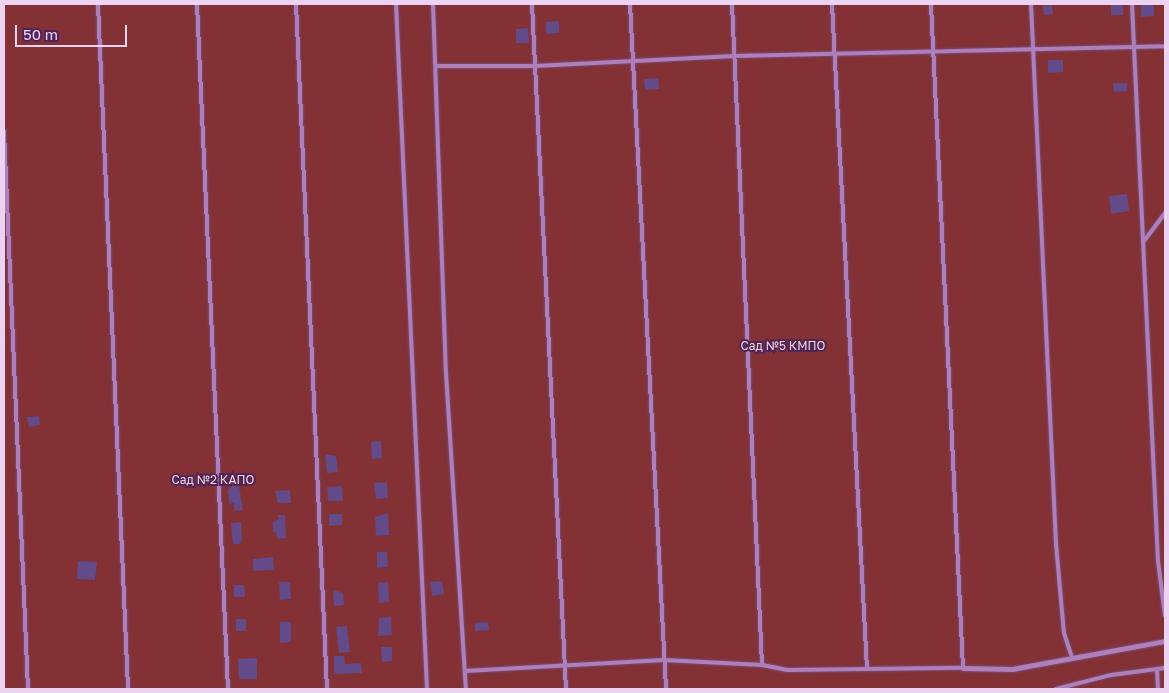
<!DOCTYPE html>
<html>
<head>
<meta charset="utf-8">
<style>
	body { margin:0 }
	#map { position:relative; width:1169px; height:693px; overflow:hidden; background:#5b2f63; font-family:"Golos Text",sans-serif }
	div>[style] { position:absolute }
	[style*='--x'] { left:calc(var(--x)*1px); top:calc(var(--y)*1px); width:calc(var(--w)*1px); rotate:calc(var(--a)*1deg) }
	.green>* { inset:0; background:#833134 }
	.building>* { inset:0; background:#634a88 }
	.roads { filter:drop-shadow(0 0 1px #734d7a) drop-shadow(0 0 1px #734d7a) }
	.lane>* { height:4px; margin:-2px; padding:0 2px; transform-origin:2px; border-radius:2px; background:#b07eb9 }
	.street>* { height:5px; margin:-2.5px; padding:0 2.5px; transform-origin:2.5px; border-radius:2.5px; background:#b07eb9 }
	span { translate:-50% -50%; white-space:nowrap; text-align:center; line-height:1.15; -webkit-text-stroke:4px #502458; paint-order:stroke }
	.park-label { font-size:12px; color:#f1d5d4 }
	.frame { position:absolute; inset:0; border:5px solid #edd3f2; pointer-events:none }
	.scale { position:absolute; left:15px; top:25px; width:112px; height:22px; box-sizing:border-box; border:2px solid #edd3f2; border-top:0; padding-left:6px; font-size:15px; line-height:18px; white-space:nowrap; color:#edd3f2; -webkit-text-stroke:4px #502458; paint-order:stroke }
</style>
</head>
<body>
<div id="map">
	<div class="green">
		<div style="clip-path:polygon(4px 4px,1165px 4px,1165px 689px,4px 689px)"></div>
	</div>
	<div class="building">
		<div style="clip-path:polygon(1111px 4px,1123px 4px,1123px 15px,1111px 15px)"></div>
		<div style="clip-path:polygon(1141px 4px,1154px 4px,1154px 16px,1141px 17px)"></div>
		<div style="clip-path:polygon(1052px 5px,1053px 14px,1044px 15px,1043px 6px)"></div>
		<div style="clip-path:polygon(559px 21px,559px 33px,546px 34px,546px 22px)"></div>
		<div style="clip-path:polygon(528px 28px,529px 43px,516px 43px,516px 29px)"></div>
		<div style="clip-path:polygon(1048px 60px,1063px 60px,1063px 72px,1048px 73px)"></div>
		<div style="clip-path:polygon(658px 78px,659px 89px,645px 90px,644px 79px)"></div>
		<div style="clip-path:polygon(1113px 83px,1127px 83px,1127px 91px,1114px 92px)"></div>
		<div style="clip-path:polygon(1127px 194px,1129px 211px,1111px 214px,1109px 196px)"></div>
		<div style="clip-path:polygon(39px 416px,40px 425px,29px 427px,27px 417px)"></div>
		<div style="clip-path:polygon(381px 441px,382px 458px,372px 459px,371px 442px)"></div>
		<div style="clip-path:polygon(325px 454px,336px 456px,338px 472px,327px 473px)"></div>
		<div style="clip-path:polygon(387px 482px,388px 498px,376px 499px,374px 483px)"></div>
		<div style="clip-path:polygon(232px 486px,239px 486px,243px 510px,234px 511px,234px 503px,229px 504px,228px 490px)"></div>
		<div style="clip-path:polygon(342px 486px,343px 501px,328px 501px,327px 487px)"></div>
		<div style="clip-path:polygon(290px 490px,291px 503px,278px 503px,275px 491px)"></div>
		<div style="clip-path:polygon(388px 513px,389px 535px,376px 536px,375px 517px)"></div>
		<div style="clip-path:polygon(329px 514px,342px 514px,342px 525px,329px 526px)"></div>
		<div style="clip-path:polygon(278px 515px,285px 515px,286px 538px,277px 539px,276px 532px,273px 532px,273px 522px,279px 519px)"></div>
		<div style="clip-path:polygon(241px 522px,242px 539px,240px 544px,233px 544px,231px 523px)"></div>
		<div style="clip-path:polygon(377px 552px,387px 552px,388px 567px,377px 568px)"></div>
		<div style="clip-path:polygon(273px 557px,274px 570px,253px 571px,253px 559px)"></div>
		<div style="clip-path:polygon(78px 561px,97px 562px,95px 580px,77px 579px)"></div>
		<div style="clip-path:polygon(442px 581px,444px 594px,432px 596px,430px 582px)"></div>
		<div style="clip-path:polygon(279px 582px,290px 582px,291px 599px,280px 600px)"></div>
		<div style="clip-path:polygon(388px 582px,389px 602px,379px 603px,378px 583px)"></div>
		<div style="clip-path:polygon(234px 585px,244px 585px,245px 597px,234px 597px)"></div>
		<div style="clip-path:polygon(333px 590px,343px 593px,344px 605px,334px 606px)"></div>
		<div style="clip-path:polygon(391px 617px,392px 635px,378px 636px,379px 618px)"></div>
		<div style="clip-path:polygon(236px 619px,246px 619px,246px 631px,236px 631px)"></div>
		<div style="clip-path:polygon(280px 622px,291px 622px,291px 642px,280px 643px)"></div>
		<div style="clip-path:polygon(488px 622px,489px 630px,475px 631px,475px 623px)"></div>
		<div style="clip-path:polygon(347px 626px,350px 652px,339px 653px,336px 627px)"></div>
		<div style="clip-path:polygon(381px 647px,392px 647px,392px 661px,382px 662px)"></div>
		<div style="clip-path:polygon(334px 656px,344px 656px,345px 664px,361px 663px,362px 673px,334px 674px)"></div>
		<div style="clip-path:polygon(257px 658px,257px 679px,239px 679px,238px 659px)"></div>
	</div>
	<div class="roads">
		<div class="lane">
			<div style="--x:98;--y:4;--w:686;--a:87.49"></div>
			<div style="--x:197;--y:4;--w:686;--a:87.41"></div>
			<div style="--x:296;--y:4;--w:686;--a:87.41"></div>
			<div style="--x:396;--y:4;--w:686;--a:87.41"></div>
			<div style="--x:433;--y:4;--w:369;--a:88"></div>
			<div style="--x:446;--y:373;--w:317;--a:86.4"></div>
			<div style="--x:532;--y:4;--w:686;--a:87.16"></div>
			<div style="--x:630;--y:4;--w:686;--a:86.99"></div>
			<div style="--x:732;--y:4;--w:662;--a:87.4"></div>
			<div style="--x:832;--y:4;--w:666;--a:86.99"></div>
			<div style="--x:1031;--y:4;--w:541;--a:87.35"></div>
			<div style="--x:1056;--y:544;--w:89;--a:84.9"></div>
			<div style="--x:1064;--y:633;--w:26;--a:72"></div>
			<div style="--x:1132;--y:4;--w:558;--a:87.33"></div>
			<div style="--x:1158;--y:561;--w:55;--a:82.7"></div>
			<div style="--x:436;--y:66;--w:99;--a:0"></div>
			<div style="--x:535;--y:66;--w:199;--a:-2.9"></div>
			<div style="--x:734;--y:56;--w:431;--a:-1.3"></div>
			<div style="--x:4;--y:131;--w:559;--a:87.54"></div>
			<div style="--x:1144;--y:241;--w:35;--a:-53"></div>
			<div style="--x:1157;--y:670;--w:19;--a:87"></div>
			<div style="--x:465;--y:671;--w:199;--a:-3.2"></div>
			<div style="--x:664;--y:660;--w:98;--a:2.9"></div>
			<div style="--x:762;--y:665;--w:26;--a:11"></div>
			<div style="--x:788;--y:670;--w:175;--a:-0.7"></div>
			<div style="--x:963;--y:668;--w:665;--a:-92.76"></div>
			<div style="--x:1056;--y:689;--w:57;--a:-14.3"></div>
			<div style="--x:1111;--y:675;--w:54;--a:-7.4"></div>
		</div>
		<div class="street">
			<div style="--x:963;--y:668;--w:49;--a:1.2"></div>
			<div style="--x:1012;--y:669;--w:156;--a:-10.4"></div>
		</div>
	</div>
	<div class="park-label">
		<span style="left:783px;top:346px">Сад №5 КМПО</span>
		<span style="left:213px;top:480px">Сад №2 КАПО</span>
	</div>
	<div class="frame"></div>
	<div class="scale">50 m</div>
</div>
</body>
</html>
